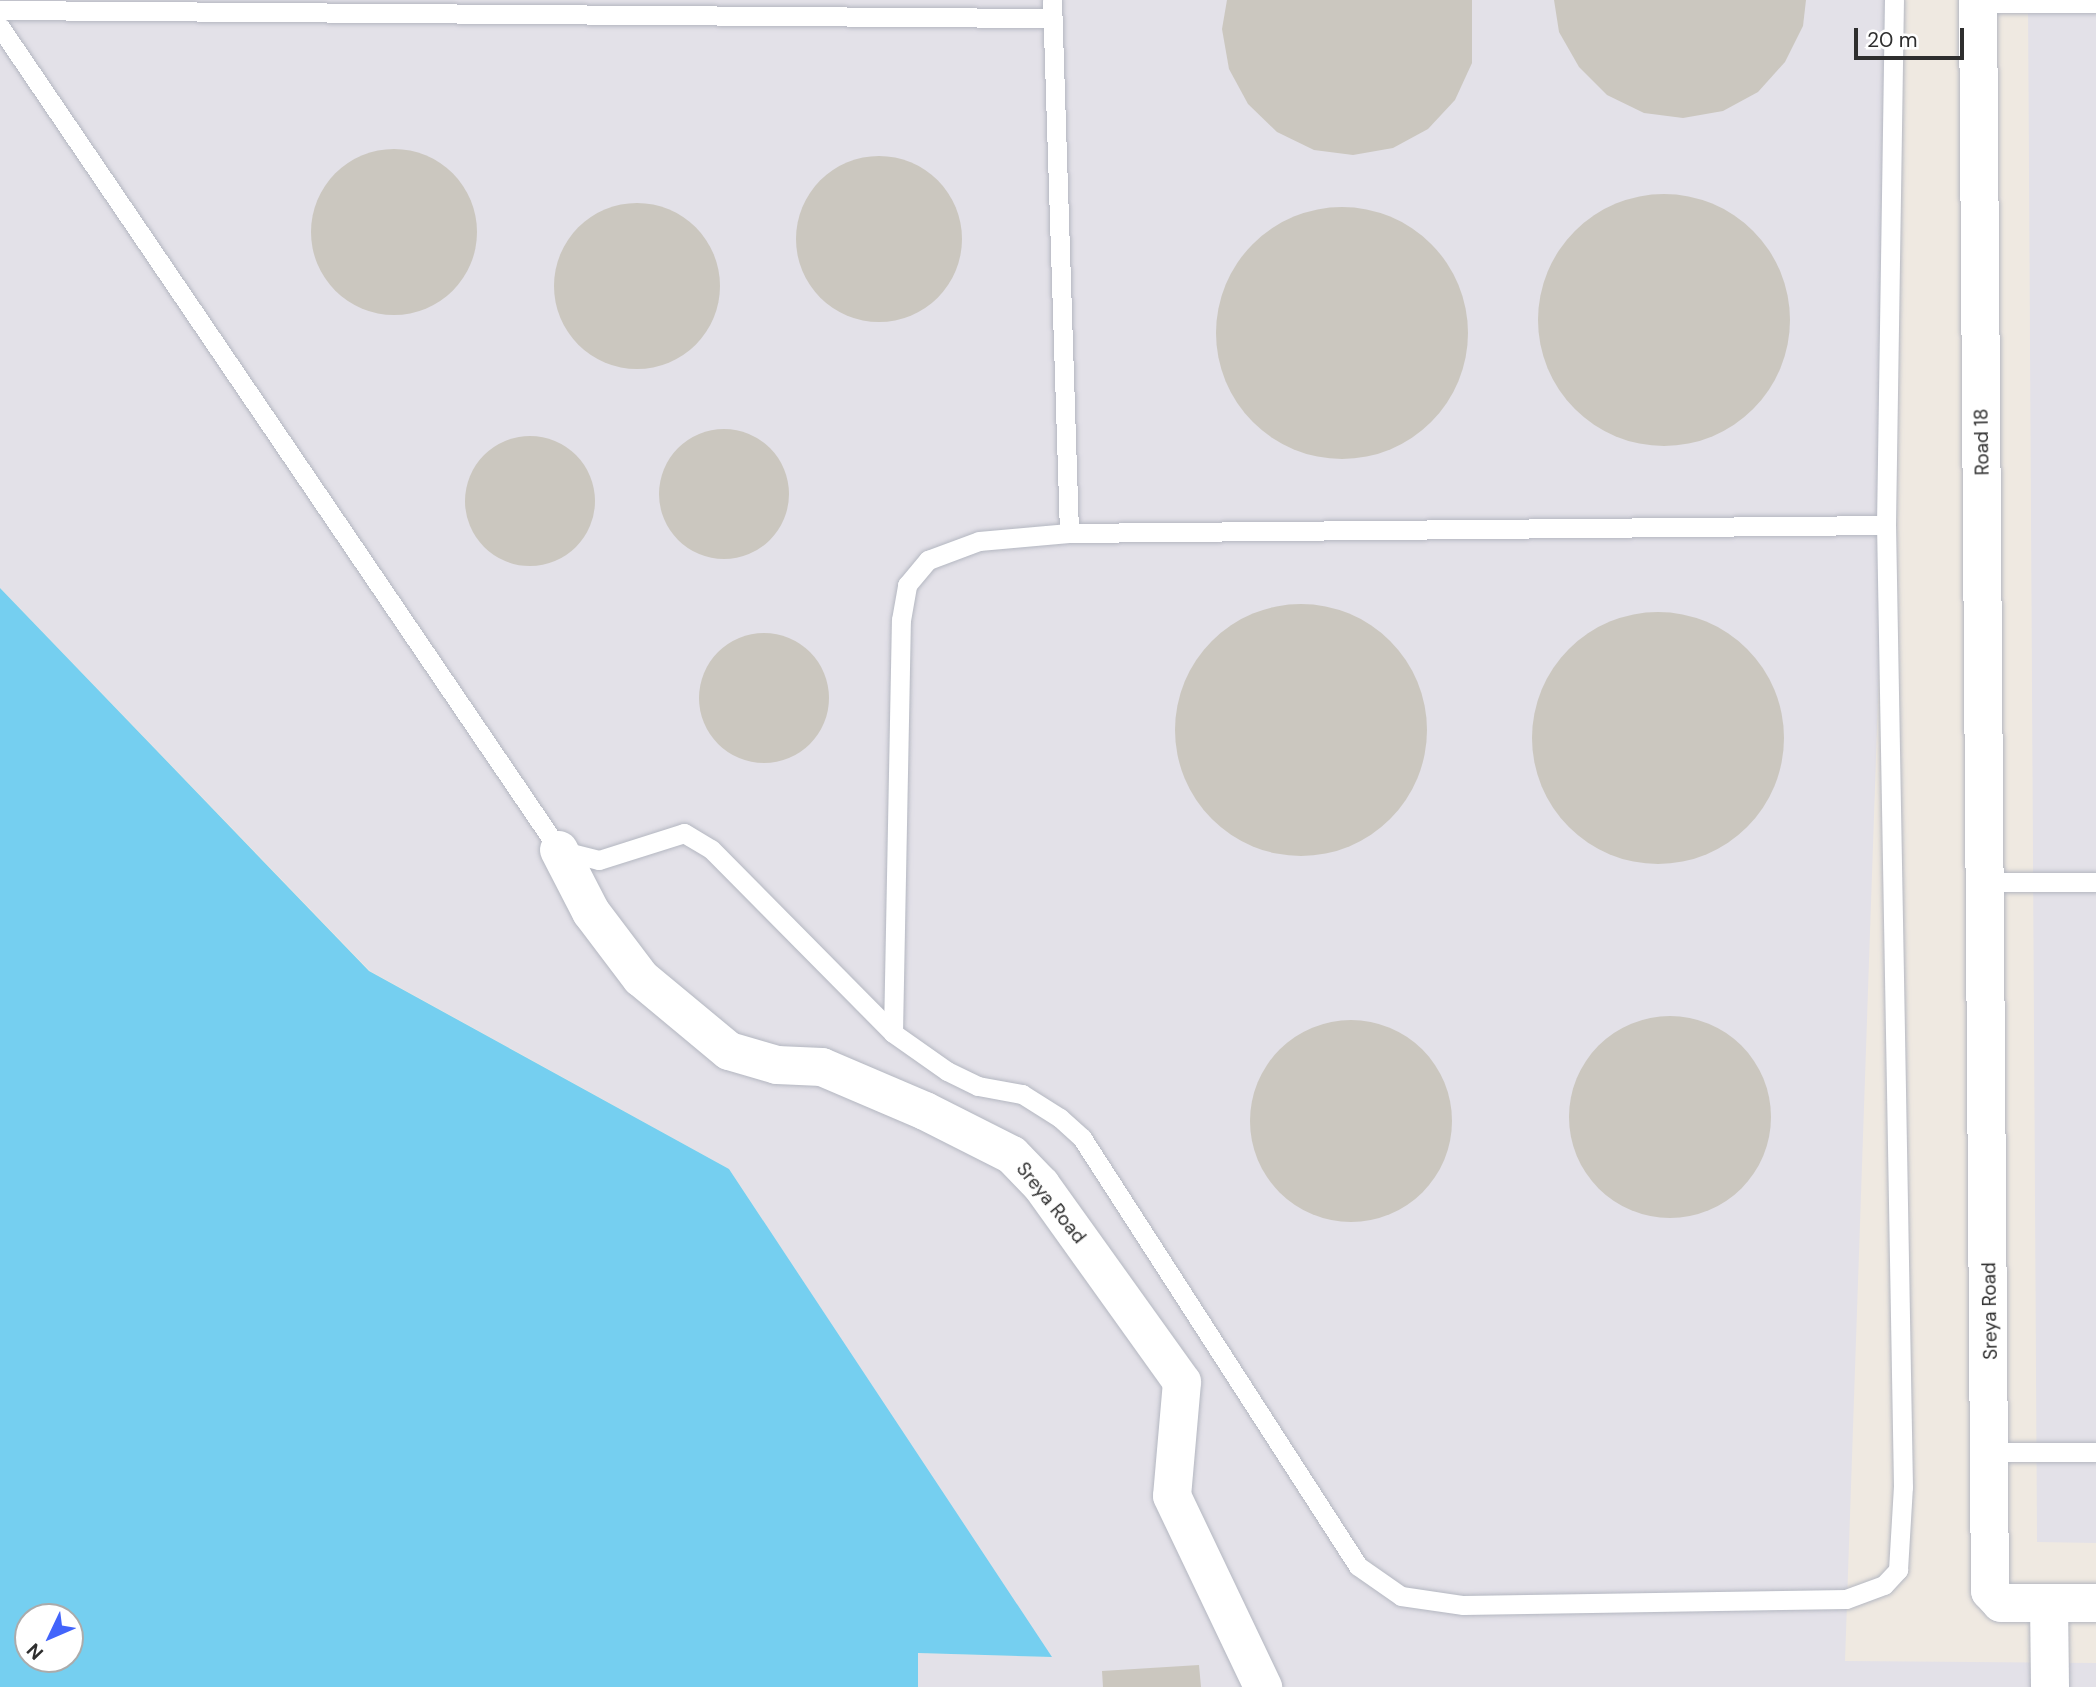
<!DOCTYPE html>
<html>
<head>
<meta charset="utf-8">
<style>
	body { margin:0 }
	#map { position:relative; width:2096px; height:1687px; overflow:hidden; background:#efe9e1; font-family:"DM Sans",sans-serif }
	div>[style] { position:absolute }
	[style*='--x'] { left:calc(var(--x)*1px); top:calc(var(--y)*1px); width:calc(var(--w)*1px); rotate:calc(var(--a)*1deg) }
	.industrial>* { inset:0; background:#e3e1e8 }
	.water>* { inset:0; background:#75cff0 }
	.building>* { inset:0; background:#cbc7bf }
	.round { border-radius:50% }
	.roads { filter:drop-shadow(0 0 2px #b4b7c1) drop-shadow(0 0 2px #b4b7c1) }
	.service>* { height:19px; margin:-9.5px; padding:0 9.5px; transform-origin:9.5px; border-radius:9.5px; background:#fff }
	.tertiary>* { height:38px; margin:-19px; padding:0 19px; transform-origin:19px; border-radius:19px; background:#fff }
	span { translate:-50% -50%; white-space:nowrap; text-align:center; line-height:1.15; -webkit-text-stroke:6px #fff; paint-order:stroke }
	.street-label { font-size:19px; color:#2e2e2e }
	.north { position:absolute; left:14px; top:1603px; width:70px; height:70px; box-sizing:border-box; background:#fff; border:2px solid #ababab; border-radius:50%; rotate:226deg; font-size:19px; font-weight:700; line-height:28px; text-align:center; color:#2e2e2e }
	.north::after { content:''; display:block; margin:auto; width:24px; height:32px; background:#4264fb; clip-path:polygon(50% 0,100% 100%,50% 72%,0 100%) }
	.scale { position:absolute; left:1854px; top:28px; width:110px; height:32px; box-sizing:border-box; border:4px solid #2e2e2e; border-top:0; padding-left:9px; font-size:21px; line-height:24px; white-space:nowrap; color:#2e2e2e; -webkit-text-stroke:5px #fff; paint-order:stroke }
</style>
</head>
<body>
<div id="map">
	<div class="industrial">
		<div style="clip-path:polygon(0 0,1902px 0,1845px 1661px,2096px 1663px,2096px 1687px,918px 1687px,918px 1653px,1051px 1657px,729px 1169px,370px 971px,0 588px)"></div>
		<div style="clip-path:polygon(2028px 0,2096px 0,2096px 1543px,2037px 1542px)"></div>
	</div>
	<div class="water">
		<div style="clip-path:polygon(evenodd,0 588px,369px 971px,729px 1169px,1052px 1657px,918px 1653px,918px 1687px,0 1687px,0 588px,28px 1617px,70px 1617px,70px 1659px,28px 1659px,28px 1617px)"></div>
	</div>
	<div class="building">
		<div style="clip-path:polygon(1227px 0,1472px 0,1472px 63px,1455px 100px,1428px 129px,1393px 148px,1353px 155px,1314px 150px,1277px 132px,1248px 104px,1229px 69px,1222px 29px)"></div>
		<div style="clip-path:polygon(1554px 0,1806px 0,1803px 26px,1785px 62px,1758px 92px,1723px 111px,1683px 118px,1644px 113px,1607px 95px,1579px 67px,1559px 32px)"></div>
		<div class="round" style="left:311px;top:149px;width:166px;height:166px"></div>
		<div class="round" style="left:796px;top:156px;width:166px;height:166px"></div>
		<div class="round" style="left:1538px;top:194px;width:252px;height:252px"></div>
		<div class="round" style="left:554px;top:203px;width:166px;height:166px"></div>
		<div class="round" style="left:1216px;top:207px;width:252px;height:252px"></div>
		<div class="round" style="left:659px;top:429px;width:130px;height:130px"></div>
		<div class="round" style="left:465px;top:436px;width:130px;height:130px"></div>
		<div class="round" style="left:1175px;top:604px;width:252px;height:252px"></div>
		<div class="round" style="left:1532px;top:612px;width:252px;height:252px"></div>
		<div class="round" style="left:699px;top:633px;width:130px;height:130px"></div>
		<div class="round" style="left:1569px;top:1016px;width:202px;height:202px"></div>
		<div class="round" style="left:1250px;top:1020px;width:202px;height:202px"></div>
		<div style="clip-path:polygon(1199px 1665px,1201px 1687px,1103px 1687px,1102px 1671px)"></div>
	</div>
	<div class="roads">
		<div class="service">
			<div style="--x:1052;--y:0;--w:533;--a:88.17"></div>
			<div style="--x:1978;--y:3;--w:118;--a:0"></div>
			<div style="--x:0;--y:10;--w:1051;--a:0.44"></div>
			<div style="--x:0;--y:27;--w:995;--a:55.81"></div>
			<div style="--x:559;--y:850;--w:41;--a:14"></div>
			<div style="--x:599;--y:860;--w:89;--a:-17.6"></div>
			<div style="--x:684;--y:833;--w:31;--a:31"></div>
			<div style="--x:711;--y:849;--w:259;--a:45.3"></div>
			<div style="--x:893;--y:1033;--w:66;--a:35.1"></div>
			<div style="--x:947;--y:1071;--w:34;--a:26"></div>
			<div style="--x:978;--y:1086;--w:45;--a:10.3"></div>
			<div style="--x:1022;--y:1094;--w:45;--a:32.3"></div>
			<div style="--x:1060;--y:1118;--w:30;--a:42"></div>
			<div style="--x:1082;--y:1138;--w:509;--a:57.18"></div>
			<div style="--x:1358;--y:1566;--w:52;--a:34.9"></div>
			<div style="--x:1401;--y:1596;--w:63;--a:8.3"></div>
			<div style="--x:1463;--y:1605;--w:383;--a:-0.9"></div>
			<div style="--x:1846;--y:1599;--w:40;--a:-20.2"></div>
			<div style="--x:1884;--y:1585;--w:21;--a:-47"></div>
			<div style="--x:1898;--y:1570;--w:83;--a:-86.6"></div>
			<div style="--x:1903;--y:1487;--w:962;--a:-91.01"></div>
			<div style="--x:1886;--y:525;--w:525;--a:-89.13"></div>
			<div style="--x:1986;--y:882;--w:110;--a:0"></div>
			<div style="--x:893;--y:1033;--w:413;--a:-88.9"></div>
			<div style="--x:901;--y:620;--w:36;--a:-80"></div>
			<div style="--x:907;--y:585;--w:33;--a:-50"></div>
			<div style="--x:928;--y:560;--w:54;--a:-20.4"></div>
			<div style="--x:979;--y:541;--w:90;--a:-5.1"></div>
			<div style="--x:1069;--y:533;--w:817;--a:-0.56"></div>
			<div style="--x:1991;--y:1452;--w:105;--a:0"></div>
		</div>
		<div class="tertiary">
			<div style="--x:1978;--y:0;--w:1591;--a:89.57"></div>
			<div style="--x:1990;--y:1591;--w:16;--a:47"></div>
			<div style="--x:2001;--y:1603;--w:95;--a:0"></div>
			<div style="--x:559;--y:850;--w:70;--a:62.7"></div>
			<div style="--x:591;--y:912;--w:83;--a:52.9"></div>
			<div style="--x:641;--y:978;--w:114;--a:39.7"></div>
			<div style="--x:729;--y:1051;--w:50;--a:16.3"></div>
			<div style="--x:777;--y:1065;--w:45;--a:2.5"></div>
			<div style="--x:822;--y:1067;--w:112;--a:23.1"></div>
			<div style="--x:925;--y:1111;--w:97;--a:26.8"></div>
			<div style="--x:1012;--y:1155;--w:42;--a:46"></div>
			<div style="--x:1041;--y:1185;--w:242;--a:54.4"></div>
			<div style="--x:1182;--y:1382;--w:114;--a:95"></div>
			<div style="--x:1172;--y:1496;--w:212;--a:64.5"></div>
			<div style="--x:2049;--y:1603;--w:84;--a:89.3"></div>
		</div>
	</div>
	<div class="street-label">
		<span style="left:1982px;top:442px;rotate:-91deg">Road 18</span>
		<span style="left:1051px;top:1203px;rotate:51deg">Sreya Road</span>
		<span style="left:1990px;top:1311px;rotate:-91deg">Sreya Road</span>
	</div>
	<div class="north">N</div>
	<div class="scale">20 m</div>
</div>
</body>
</html>
